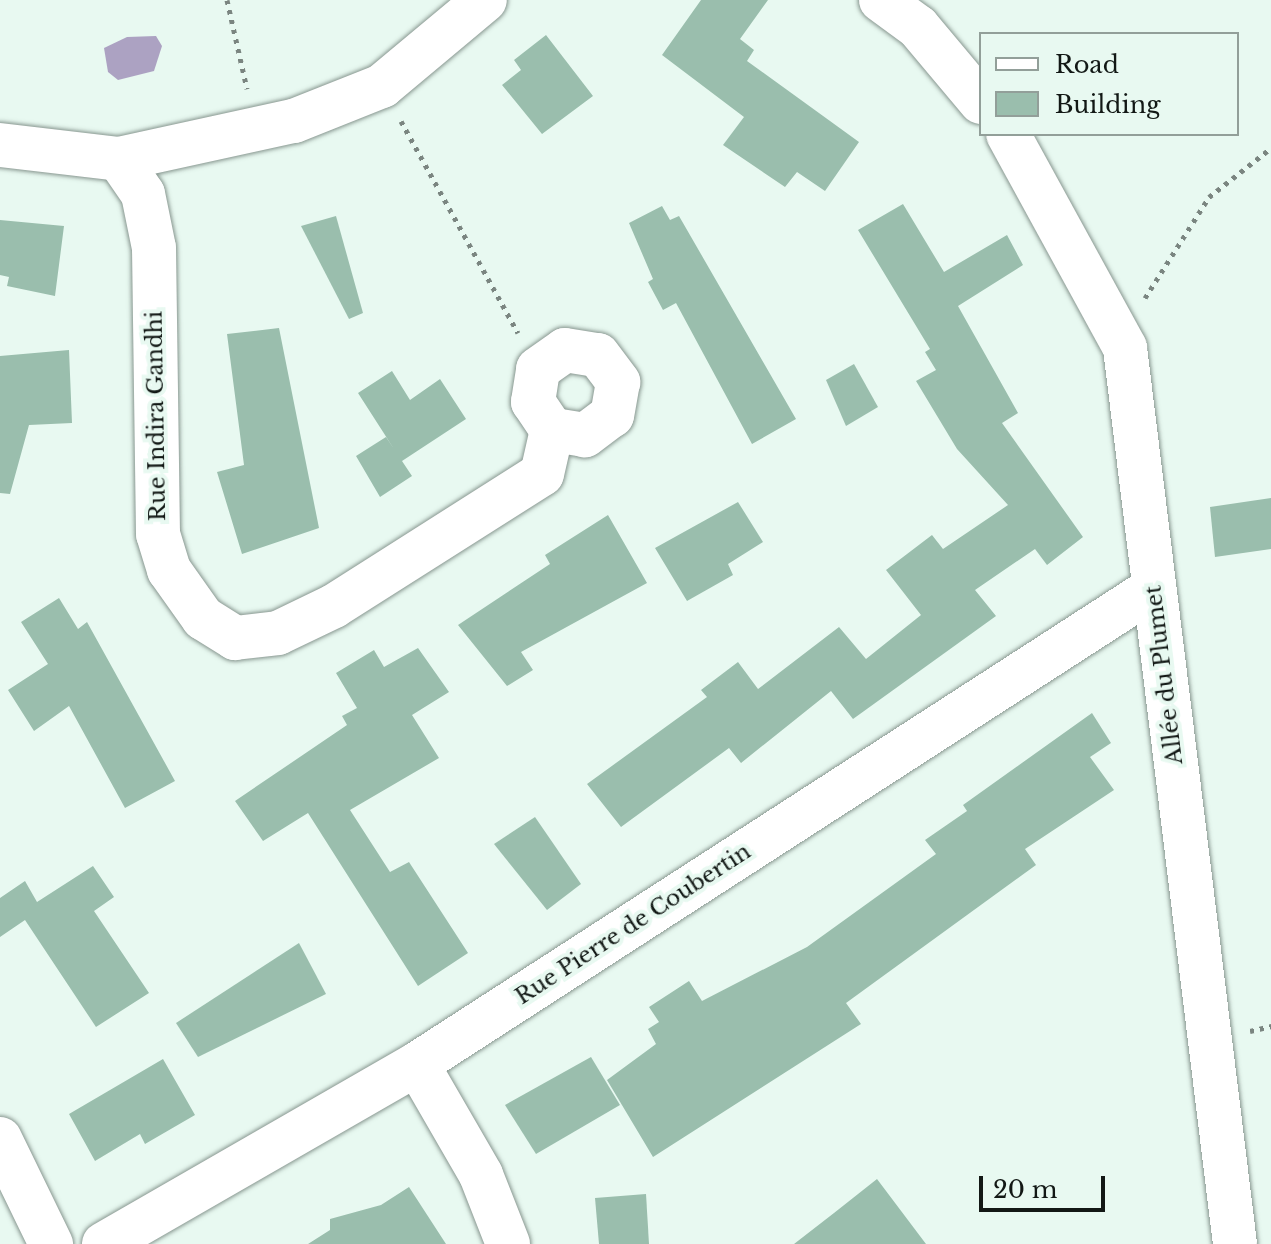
<!DOCTYPE html>
<html>
<head>
<meta charset="utf-8">
<style>
	body { margin:0 }
	#map { position:relative; width:1271px; height:1244px; overflow:hidden; background:#e8f9f1; font-family:"Libre Baskerville",serif }
	div>[style] { position:absolute }
	[style*='--x'] { left:calc(var(--x)*1px); top:calc(var(--y)*1px); width:calc(var(--w)*1px); rotate:calc(var(--a)*1deg) }
	.water>* { inset:0; background:#aca2c2 }
	.building>* { inset:0; background:#9abead }
	.path>* { height:5px; margin-top:-2.5px; transform-origin:0; background:repeating-linear-gradient(90deg,#7a8580 0 4px,transparent 0 10px) }
	.roads { filter:drop-shadow(0 0 2px #889790) drop-shadow(0 0 2px #889790) }
	.minor>* { height:44px; margin:-22px; padding:0 22px; transform-origin:22px; border-radius:22px; background:#fff }
	.tertiary>* { height:44px; margin:-22px; padding:0 22px; transform-origin:22px; border-radius:22px; background:#fff }
	span { translate:-50% -50%; white-space:nowrap; text-align:center; line-height:1.15; -webkit-text-stroke:8px #e8f9f1; paint-order:stroke }
	.street-label { font-size:22px; color:#121815 }
	.legend { position:absolute; left:979px; top:32px; width:260px; height:104px; box-sizing:border-box; background:#e8f9f1; border:2px solid #929f99; margin:0; padding:10px 14px; list-style:none; font-size:24px; color:#121815 }
	.legend li { display:flex; align-items:center; gap:16px; height:40px }
	.legend b { width:40px; border:2px solid #929f99 }
	.scale { position:absolute; left:979px; top:1176px; width:126px; height:36px; box-sizing:border-box; border:4px solid #121815; border-top:0; padding-left:10px; font-size:24px; line-height:28px; white-space:nowrap; color:#121815; -webkit-text-stroke:6px #e8f9f1; paint-order:stroke }
</style>
</head>
<body>
<div id="map">
	<div class="water">
		<div style="clip-path:polygon(156px 36px,162px 46px,154px 71px,118px 80px,108px 72px,104px 48px,127px 37px)"></div>
	</div>
	<div class="building">
		<div style="clip-path:polygon(701px 0,768px 0,740px 39px,754px 50px,747px 61px,859px 142px,825px 191px,797px 172px,785px 187px,723px 145px,744px 117px,662px 55px)"></div>
		<div style="clip-path:polygon(546px 35px,593px 96px,542px 134px,502px 85px,521px 70px,514px 60px)"></div>
		<div style="clip-path:polygon(903px 204px,944px 272px,1007px 235px,1023px 265px,958px 306px,1018px 413px,1002px 423px,1083px 537px,1047px 565px,1035px 549px,975px 590px,996px 616px,853px 719px,831px 691px,741px 763px,729px 748px,621px 827px,587px 784px,707px 697px,701px 690px,738px 662px,758px 689px,839px 627px,866px 659px,921px 615px,886px 570px,932px 535px,943px 549px,1008px 505px,957px 449px,916px 381px,936px 370px,925px 352px,930px 349px,858px 230px)"></div>
		<div style="clip-path:polygon(662px 206px,670px 220px,679px 216px,796px 419px,752px 444px,676px 303px,663px 310px,648px 282px,653px 279px,629px 223px)"></div>
		<div style="clip-path:polygon(336px 216px,363px 313px,349px 319px,301px 226px)"></div>
		<div style="clip-path:polygon(0 220px,64px 226px,55px 296px,7px 286px,9px 277px,0 275px)"></div>
		<div style="clip-path:polygon(279px 328px,319px 528px,242px 554px,217px 472px,244px 465px,227px 334px)"></div>
		<div style="clip-path:polygon(69px 350px,72px 423px,29px 425px,10px 494px,0 493px,0 356px)"></div>
		<div style="clip-path:polygon(854px 364px,878px 407px,846px 426px,826px 380px)"></div>
		<div style="clip-path:polygon(392px 371px,410px 400px,440px 379px,466px 419px,402px 461px,412px 476px,380px 497px,356px 456px,386px 437px,394px 449px,358px 393px)"></div>
		<div style="clip-path:polygon(1271px 498px,1271px 549px,1215px 557px,1210px 507px)"></div>
		<div style="clip-path:polygon(738px 502px,763px 542px,728px 564px,733px 575px,687px 601px,655px 548px)"></div>
		<div style="clip-path:polygon(608px 515px,647px 583px,521px 652px,533px 670px,507px 686px,458px 625px,550px 564px,545px 555px)"></div>
		<div style="clip-path:polygon(59px 598px,78px 629px,87px 622px,175px 781px,125px 808px,69px 706px,34px 731px,8px 690px,48px 664px,21px 622px)"></div>
		<div style="clip-path:polygon(418px 648px,449px 692px,412px 715px,439px 758px,350px 810px,390px 872px,409px 862px,468px 953px,418px 986px,308px 813px,263px 841px,235px 801px,347px 725px,342px 716px,357px 708px,336px 673px,374px 650px,384px 667px)"></div>
		<div style="clip-path:polygon(1092px 713px,1111px 743px,1090px 757px,1114px 790px,1025px 849px,1036px 865px,846px 1003px,861px 1024px,653px 1157px,607px 1080px,656px 1044px,648px 1029px,659px 1022px,649px 1007px,689px 981px,702px 1001px,807px 947px,936px 854px,925px 840px,967px 811px,963px 805px)"></div>
		<div style="clip-path:polygon(535px 817px,581px 884px,547px 910px,494px 844px)"></div>
		<div style="clip-path:polygon(93px 866px,114px 897px,94px 911px,149px 993px,96px 1027px,25px 920px,0 937px,0 898px,25px 881px,37px 902px)"></div>
		<div style="clip-path:polygon(299px 943px,326px 994px,198px 1057px,176px 1023px)"></div>
		<div style="clip-path:polygon(591px 1057px,620px 1105px,536px 1154px,505px 1105px)"></div>
		<div style="clip-path:polygon(163px 1059px,195px 1115px,145px 1144px,140px 1134px,95px 1161px,69px 1114px)"></div>
		<div style="clip-path:polygon(877px 1179px,926px 1244px,794px 1244px,834px 1213px)"></div>
		<div style="clip-path:polygon(409px 1187px,446px 1244px,308px 1244px,330px 1230px,330px 1219px,381px 1205px)"></div>
		<div style="clip-path:polygon(646px 1194px,649px 1244px,599px 1244px,595px 1198px)"></div>
	</div>
	<div class="path">
		<div style="--x:227;--y:0;--w:91;--a:77.3"></div>
		<div style="--x:401;--y:121;--w:242;--a:61.1"></div>
		<div style="--x:1145;--y:298;--w:120;--a:-57.6"></div>
		<div style="--x:1209;--y:197;--w:79;--a:-38.3"></div>
		<div style="--x:1250;--y:1031;--w:22;--a:-13"></div>
	</div>
	<div class="roads">
		<div class="minor">
			<div style="--x:0;--y:145;--w:120;--a:6.7"></div>
			<div style="--x:119;--y:159;--w:179;--a:-12.3"></div>
			<div style="--x:294;--y:121;--w:95;--a:-21.7"></div>
			<div style="--x:382;--y:86;--w:134;--a:-39.9"></div>
			<div style="--x:119;--y:159;--w:42;--a:55.6"></div>
			<div style="--x:143;--y:194;--w:55;--a:78.5"></div>
			<div style="--x:154;--y:248;--w:286;--a:89.2"></div>
			<div style="--x:158;--y:534;--w:38;--a:73"></div>
			<div style="--x:169;--y:570;--w:59;--a:54.7"></div>
			<div style="--x:203;--y:618;--w:38;--a:32"></div>
			<div style="--x:235;--y:638;--w:43;--a:-6.6"></div>
			<div style="--x:278;--y:633;--w:62;--a:-25.7"></div>
			<div style="--x:334;--y:606;--w:246;--a:-32.4"></div>
			<div style="--x:542;--y:474;--w:45;--a:-77.2"></div>
			<div style="--x:552;--y:430;--w:34;--a:-124"></div>
			<div style="--x:533;--y:402;--w:33;--a:-81"></div>
			<div style="--x:538;--y:369;--w:33;--a:-35"></div>
			<div style="--x:565;--y:350;--w:33;--a:9"></div>
			<div style="--x:598;--y:355;--w:34;--a:53"></div>
			<div style="--x:618;--y:382;--w:34;--a:100"></div>
			<div style="--x:612;--y:415;--w:34;--a:143"></div>
			<div style="--x:585;--y:435;--w:33;--a:-171"></div>
			<div style="--x:417;--y:1064;--w:128;--a:60"></div>
			<div style="--x:481;--y:1175;--w:74;--a:68.6"></div>
			<div style="--x:0;--y:1139;--w:117;--a:64.1"></div>
			<div style="--x:104;--y:1244;--w:361;--a:-29.9"></div>
			<div style="--x:417;--y:1064;--w:877;--a:-32.86"></div>
		</div>
		<div class="tertiary">
			<div style="--x:881;--y:0;--w:46;--a:36.1"></div>
			<div style="--x:918;--y:27;--w:98;--a:50"></div>
			<div style="--x:1008;--y:134;--w:244;--a:61.3"></div>
			<div style="--x:1125;--y:348;--w:903;--a:83"></div>
		</div>
	</div>
	<div class="street-label">
		<span style="left:156px;top:416px;rotate:-91deg">Rue Indira Gandhi</span>
		<span style="left:1164px;top:675px;rotate:-97deg">Allée du Plumet</span>
		<span style="left:633px;top:924px;rotate:-33deg">Rue Pierre de Coubertin</span>
	</div>
	<ul class="legend">
	<li><b style="height:10px;background:#fff"></b>Road</li>
	<li><b style="height:22px;background:#9abead"></b>Building</li>
	</ul>
	<div class="scale">20 m</div>
</div>
</body>
</html>
